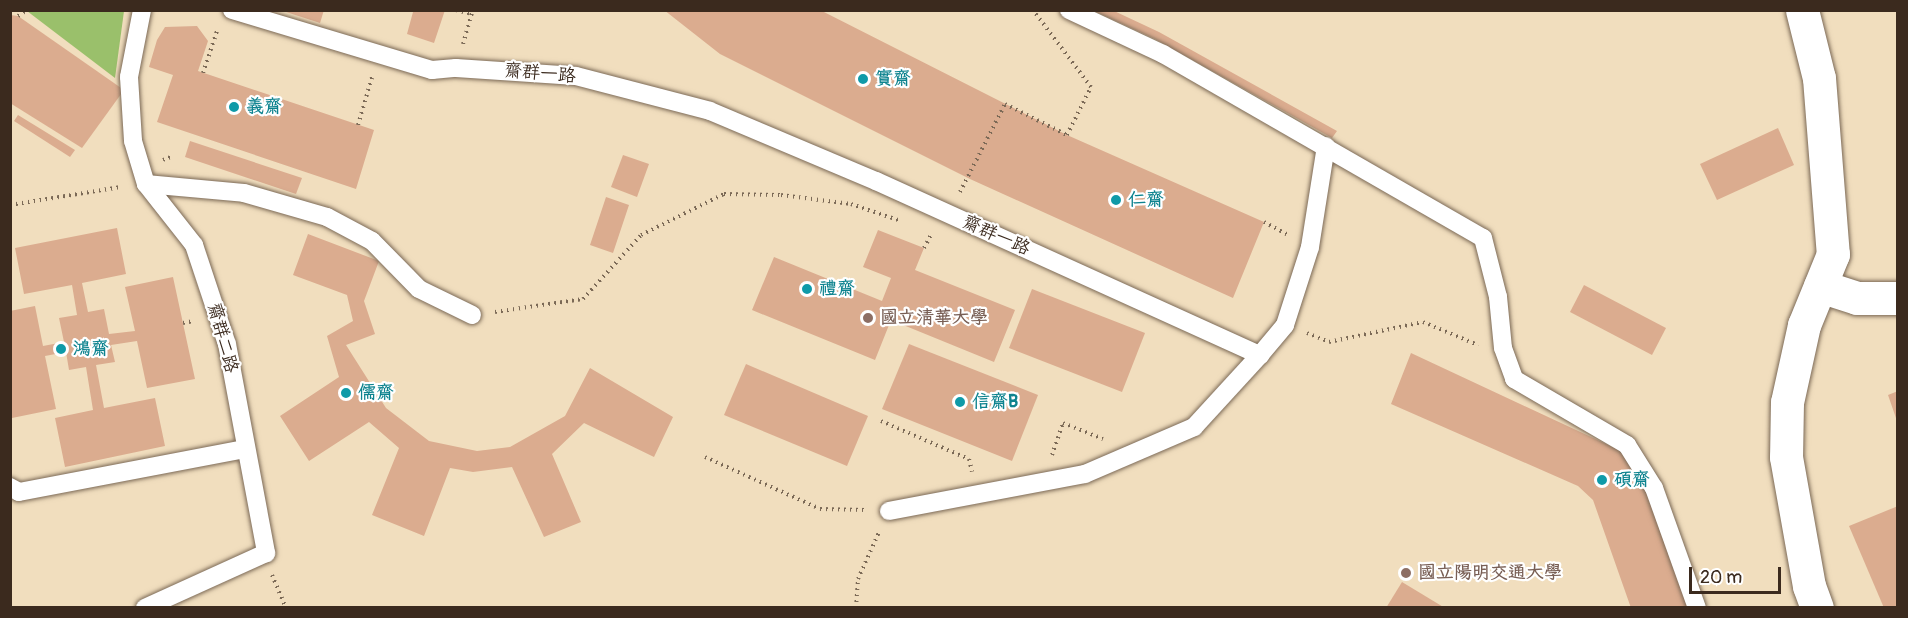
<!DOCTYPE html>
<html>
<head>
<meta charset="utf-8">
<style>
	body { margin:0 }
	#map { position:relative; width:1908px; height:618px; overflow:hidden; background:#f1debe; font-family:Pangolin,"LXGW WenKai TC",sans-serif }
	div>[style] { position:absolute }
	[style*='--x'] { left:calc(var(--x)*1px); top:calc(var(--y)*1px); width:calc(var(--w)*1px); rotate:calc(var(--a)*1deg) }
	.green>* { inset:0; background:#9ac06b }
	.building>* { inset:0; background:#dbac8f }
	.path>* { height:4px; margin-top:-2px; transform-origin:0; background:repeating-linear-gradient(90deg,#7b6956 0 1.5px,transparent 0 6px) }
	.roads { filter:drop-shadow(0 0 2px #7b6956) drop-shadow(0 0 2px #7b6956) }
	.service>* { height:18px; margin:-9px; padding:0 9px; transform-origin:9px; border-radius:9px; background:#fff }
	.minor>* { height:33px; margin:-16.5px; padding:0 16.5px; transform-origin:16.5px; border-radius:16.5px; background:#fff }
	.dots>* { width:16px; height:16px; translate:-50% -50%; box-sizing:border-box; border:3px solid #fff; border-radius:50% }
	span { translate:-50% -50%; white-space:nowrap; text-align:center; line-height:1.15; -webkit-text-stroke:4.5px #fff; paint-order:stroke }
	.street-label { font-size:18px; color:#3b2a1e }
	.culture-label { font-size:18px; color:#0d838f; font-weight:700 }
	.left { translate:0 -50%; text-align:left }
	.education-label { font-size:18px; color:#785e54; font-weight:700 }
	.frame { position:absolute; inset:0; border:12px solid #3b2a1e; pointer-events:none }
	.scale { position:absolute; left:1689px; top:567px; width:92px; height:27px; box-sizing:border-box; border:3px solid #3b2a1e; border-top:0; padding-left:8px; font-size:18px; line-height:21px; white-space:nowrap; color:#3b2a1e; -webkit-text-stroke:4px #fff; paint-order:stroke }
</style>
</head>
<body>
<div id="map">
	<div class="green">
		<div style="clip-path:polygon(27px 11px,124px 11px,115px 78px)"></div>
	</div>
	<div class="building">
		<div style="clip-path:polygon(280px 10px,324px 10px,320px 23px)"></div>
		<div style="clip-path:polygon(409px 10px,445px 10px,434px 43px,407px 34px,413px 12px)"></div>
		<div style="clip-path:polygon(664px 10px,820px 10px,1067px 135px,1264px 222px,1233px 298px,970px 179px,720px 54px)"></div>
		<div style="clip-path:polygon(1092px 10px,1112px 10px,1159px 32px,1337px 131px,1332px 138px,1155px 39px)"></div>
		<div style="clip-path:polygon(10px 15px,18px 16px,124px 90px,82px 148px,10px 103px)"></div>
		<div style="clip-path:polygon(197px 26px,208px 41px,198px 71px,374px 130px,356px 189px,157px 122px,173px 75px,149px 67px,157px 40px,165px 27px)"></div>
		<div style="clip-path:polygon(18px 115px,75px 150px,70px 157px,14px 121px)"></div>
		<div style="clip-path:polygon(1778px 128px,1794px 165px,1717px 200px,1700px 164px)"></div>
		<div style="clip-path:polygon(190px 141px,302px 178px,296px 194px,185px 157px)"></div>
		<div style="clip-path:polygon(623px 155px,649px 164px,637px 197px,611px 187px)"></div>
		<div style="clip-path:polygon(606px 197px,629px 205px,613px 253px,590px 245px)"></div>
		<div style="clip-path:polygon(117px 228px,126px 274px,82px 283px,88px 312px,104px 309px,109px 334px,135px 331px,125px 287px,173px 277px,195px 379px,147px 388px,137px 341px,111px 345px,115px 362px,96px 365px,104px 408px,155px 398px,165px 446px,65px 467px,55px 418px,93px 410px,86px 367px,69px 370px,66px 352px,45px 356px,56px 409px,12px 418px,10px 311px,35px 306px,43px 346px,64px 342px,59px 318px,77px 315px,72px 285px,24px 294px,15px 248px)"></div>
		<div style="clip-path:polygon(878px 230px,924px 248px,915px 270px,1015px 310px,994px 362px,891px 320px,875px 360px,752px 310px,774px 257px,882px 301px,891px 278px,863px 267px)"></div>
		<div style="clip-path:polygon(308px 234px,379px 261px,364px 301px,375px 334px,346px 345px,386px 408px,429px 441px,477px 451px,510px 447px,565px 416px,590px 368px,673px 417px,654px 457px,584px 423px,552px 454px,581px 522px,544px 537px,512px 467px,473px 472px,450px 468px,424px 536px,372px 515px,399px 448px,369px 422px,309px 461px,280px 416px,339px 377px,327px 336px,353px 321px,347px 295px,293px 275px)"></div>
		<div style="clip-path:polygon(1584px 285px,1666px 328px,1652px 355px,1570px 312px)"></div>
		<div style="clip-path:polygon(1032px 289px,1145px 333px,1122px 392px,1009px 348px)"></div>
		<div style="clip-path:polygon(909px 344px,1038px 395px,1012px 461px,882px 409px)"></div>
		<div style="clip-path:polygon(1411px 353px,1619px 450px,1639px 473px,1691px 608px,1631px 608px,1593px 500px,1578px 486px,1391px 404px)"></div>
		<div style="clip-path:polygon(746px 364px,868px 416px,847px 466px,724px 415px)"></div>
		<div style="clip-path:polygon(1898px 391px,1898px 421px,1897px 421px,1888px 395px)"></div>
		<div style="clip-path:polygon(1898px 506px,1898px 608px,1884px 608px,1849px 526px)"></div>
		<div style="clip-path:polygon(1402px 582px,1445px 608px,1386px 608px)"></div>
	</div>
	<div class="path">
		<div style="--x:456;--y:10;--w:16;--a:14"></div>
		<div style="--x:18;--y:16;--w:11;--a:-34"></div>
		<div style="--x:463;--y:44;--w:35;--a:-74"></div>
		<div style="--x:203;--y:73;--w:47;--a:-71.6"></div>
		<div style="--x:358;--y:125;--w:50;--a:-73.7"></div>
		<div style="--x:163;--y:160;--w:11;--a:-22"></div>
		<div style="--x:960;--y:192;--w:99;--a:-62.9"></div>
		<div style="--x:1005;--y:104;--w:69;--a:26.6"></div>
		<div style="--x:1067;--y:135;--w:54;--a:-63.4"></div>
		<div style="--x:1091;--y:87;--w:96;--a:-127"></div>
		<div style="--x:10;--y:205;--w:112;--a:-9.2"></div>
		<div style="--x:1264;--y:222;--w:27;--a:28"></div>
		<div style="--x:924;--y:248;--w:17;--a:-62"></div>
		<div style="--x:495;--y:312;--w:89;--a:-8.4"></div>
		<div style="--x:583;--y:299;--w:86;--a:-47.8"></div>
		<div style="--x:641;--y:235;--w:93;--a:-26.3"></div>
		<div style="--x:724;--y:194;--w:57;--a:1"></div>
		<div style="--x:781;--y:195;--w:71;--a:7.3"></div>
		<div style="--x:851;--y:204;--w:50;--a:18.8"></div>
		<div style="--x:183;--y:323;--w:11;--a:-10"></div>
		<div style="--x:1307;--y:333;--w:24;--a:22"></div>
		<div style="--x:1329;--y:342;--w:96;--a:-12"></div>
		<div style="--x:1423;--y:322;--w:60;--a:22.7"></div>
		<div style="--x:881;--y:421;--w:96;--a:23.4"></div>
		<div style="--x:969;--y:459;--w:13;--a:77"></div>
		<div style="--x:1052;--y:455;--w:34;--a:-71"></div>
		<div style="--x:1063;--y:423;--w:43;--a:21.8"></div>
		<div style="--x:705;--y:457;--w:126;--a:24.3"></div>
		<div style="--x:820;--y:509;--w:46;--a:1.2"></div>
		<div style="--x:272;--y:575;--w:36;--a:67"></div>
		<div style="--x:856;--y:608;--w:29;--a:-86"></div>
		<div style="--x:858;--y:579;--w:51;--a:-65.9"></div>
	</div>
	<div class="roads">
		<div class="service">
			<div style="--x:142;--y:10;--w:68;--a:101"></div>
			<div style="--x:129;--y:77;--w:64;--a:86.4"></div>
			<div style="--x:133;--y:141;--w:45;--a:73.2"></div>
			<div style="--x:146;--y:184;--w:78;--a:51.8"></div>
			<div style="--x:194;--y:245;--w:104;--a:71.6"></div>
			<div style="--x:227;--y:344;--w:213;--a:79.4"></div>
			<div style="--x:266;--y:553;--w:133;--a:155.6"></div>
			<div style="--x:232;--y:10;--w:209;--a:16.7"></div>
			<div style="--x:432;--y:70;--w:24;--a:-5"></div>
			<div style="--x:456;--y:68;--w:120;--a:3.8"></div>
			<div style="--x:576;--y:76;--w:138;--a:14.6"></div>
			<div style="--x:710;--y:111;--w:180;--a:22.9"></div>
			<div style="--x:876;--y:181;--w:422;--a:24.4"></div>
			<div style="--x:1260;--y:355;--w:39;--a:-50"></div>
			<div style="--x:1285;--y:325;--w:82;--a:-72.2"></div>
			<div style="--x:1310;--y:247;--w:102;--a:-81"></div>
			<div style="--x:1069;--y:10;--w:104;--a:25.1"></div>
			<div style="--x:1163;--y:54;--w:369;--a:29.9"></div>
			<div style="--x:1483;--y:238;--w:61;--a:75.7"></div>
			<div style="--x:1498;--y:297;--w:51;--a:84.4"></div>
			<div style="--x:1503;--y:348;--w:33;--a:70"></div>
			<div style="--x:1514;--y:379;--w:131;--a:30.3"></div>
			<div style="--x:1627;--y:445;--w:51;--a:57.9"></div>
			<div style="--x:1654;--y:488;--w:127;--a:70.3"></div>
			<div style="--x:146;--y:184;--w:98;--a:5.2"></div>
			<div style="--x:244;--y:193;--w:86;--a:16.1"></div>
			<div style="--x:327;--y:217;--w:51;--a:28.1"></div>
			<div style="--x:372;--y:241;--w:67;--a:45.6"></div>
			<div style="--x:419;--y:289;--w:59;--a:26.1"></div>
			<div style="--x:10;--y:487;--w:10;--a:29"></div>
			<div style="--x:19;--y:492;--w:229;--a:-10.8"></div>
			<div style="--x:889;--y:511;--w:199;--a:-10.7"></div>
			<div style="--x:1085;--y:474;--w:119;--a:-23.3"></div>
			<div style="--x:1194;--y:427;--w:98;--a:-47.5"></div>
		</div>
		<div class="minor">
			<div style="--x:1802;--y:10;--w:70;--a:76"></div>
			<div style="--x:1819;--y:78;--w:177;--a:85.5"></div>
			<div style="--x:1833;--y:254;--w:77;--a:112.2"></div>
			<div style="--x:1804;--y:325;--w:79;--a:102.4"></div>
			<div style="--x:1787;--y:402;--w:55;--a:91"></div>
			<div style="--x:1786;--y:457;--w:131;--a:79.9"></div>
			<div style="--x:1809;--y:586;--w:23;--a:70"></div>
			<div style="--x:1820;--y:286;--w:39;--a:18"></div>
			<div style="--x:1857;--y:298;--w:41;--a:0"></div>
		</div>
	</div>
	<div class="dots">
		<div style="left:863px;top:79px;background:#0f9aa8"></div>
		<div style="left:234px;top:107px;background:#0f9aa8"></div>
		<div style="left:1116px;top:200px;background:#0f9aa8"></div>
		<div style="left:807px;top:289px;background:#0f9aa8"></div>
		<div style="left:868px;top:318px;background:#8d6e63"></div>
		<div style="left:61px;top:349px;background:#0f9aa8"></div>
		<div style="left:346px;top:393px;background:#0f9aa8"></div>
		<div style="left:960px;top:402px;background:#0f9aa8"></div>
		<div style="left:1602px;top:480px;background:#0f9aa8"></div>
		<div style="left:1406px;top:573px;background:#8d6e63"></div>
	</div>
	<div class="street-label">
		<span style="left:540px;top:74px;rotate:5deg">齋群一路</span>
		<span style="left:996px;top:236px;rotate:24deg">齋群一路</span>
		<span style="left:222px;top:338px;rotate:75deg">齋群二路</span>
	</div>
	<div class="culture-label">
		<span class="left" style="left:875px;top:79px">實齋</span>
		<span class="left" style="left:246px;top:107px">義齋</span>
		<span class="left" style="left:1128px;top:200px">仁齋</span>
		<span class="left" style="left:819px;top:289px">禮齋</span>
		<span class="left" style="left:73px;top:349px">鴻齋</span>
		<span class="left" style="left:358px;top:393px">儒齋</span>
		<span class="left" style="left:972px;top:402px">信齋B</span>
		<span class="left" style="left:1614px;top:480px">碩齋</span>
	</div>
	<div class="education-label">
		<span class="left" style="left:880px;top:318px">國立清華大學</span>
		<span class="left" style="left:1418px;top:573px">國立陽明交通大學</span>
	</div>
	<div class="frame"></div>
	<div class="scale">20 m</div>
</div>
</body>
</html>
